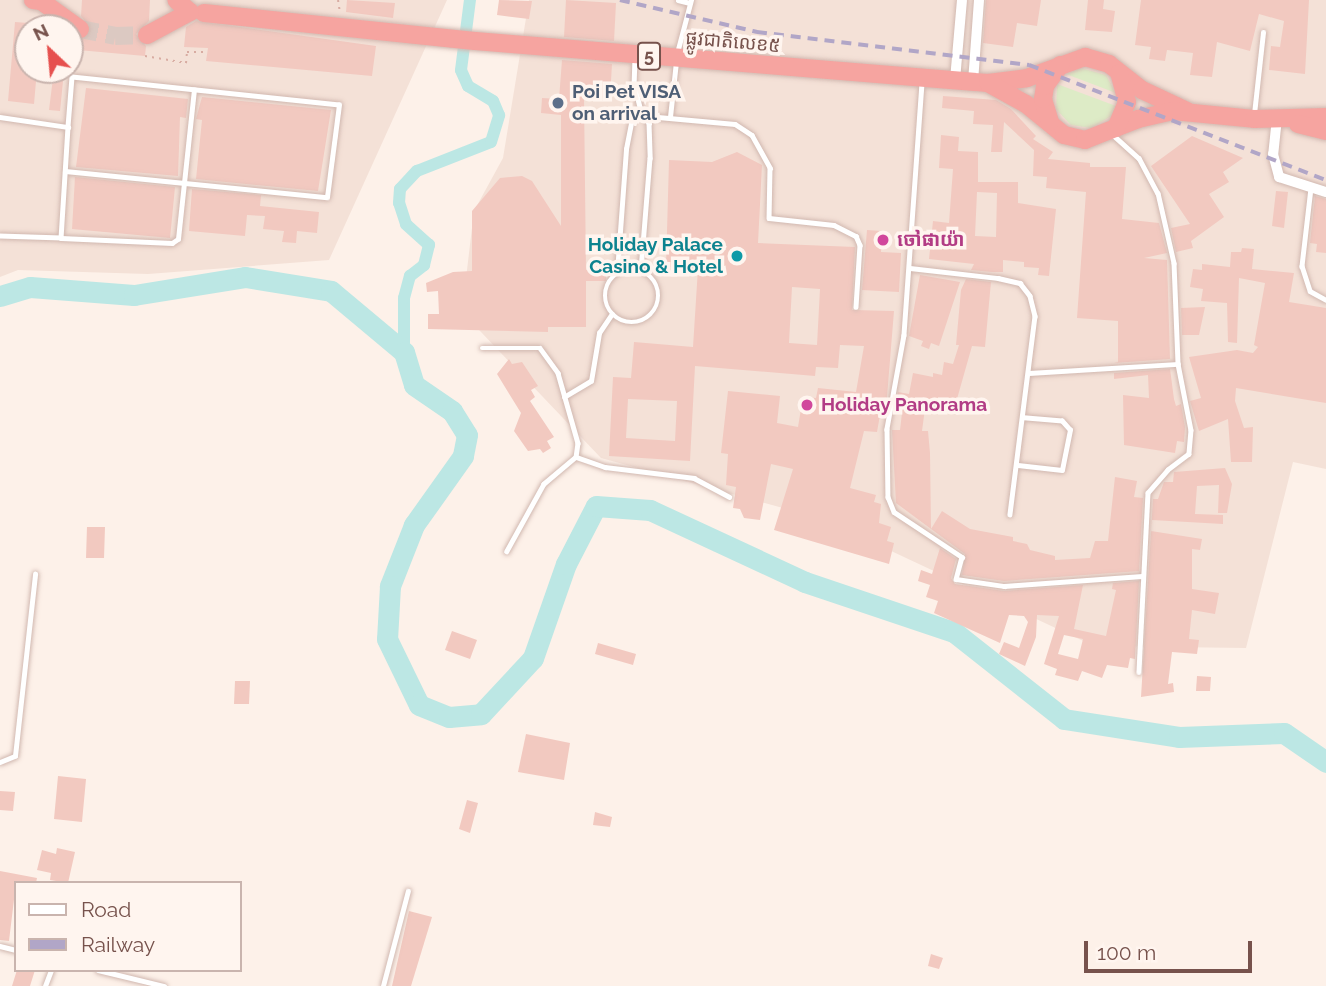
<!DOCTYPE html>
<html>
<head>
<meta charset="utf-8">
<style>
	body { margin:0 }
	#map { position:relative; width:1326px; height:986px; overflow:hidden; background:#fdf1e9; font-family:Raleway,"Noto Sans Khmer",sans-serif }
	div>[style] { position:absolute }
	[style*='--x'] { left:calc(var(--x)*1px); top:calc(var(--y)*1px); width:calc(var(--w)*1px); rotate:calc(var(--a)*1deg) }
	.residential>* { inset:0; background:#f4e1d7 }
	.green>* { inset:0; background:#ddebc6 }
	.canal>* { height:12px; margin:-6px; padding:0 6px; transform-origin:6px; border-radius:6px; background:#bce7e4 }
	.river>* { height:21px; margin:-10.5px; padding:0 10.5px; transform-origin:10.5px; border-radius:10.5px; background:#bce7e4 }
	.building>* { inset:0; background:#f2c9c0 }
	.highway-tunnel>* { height:18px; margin-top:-9px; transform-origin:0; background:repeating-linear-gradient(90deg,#dcc9c2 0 18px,transparent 0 27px) }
	.path>* { height:2px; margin-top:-1px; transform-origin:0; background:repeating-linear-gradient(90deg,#d8aca2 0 2px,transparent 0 7px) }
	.roads { filter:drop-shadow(0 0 2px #d1b8b0) drop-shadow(0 0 2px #d1b8b0) }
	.lane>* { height:4.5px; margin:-2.25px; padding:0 2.25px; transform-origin:2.25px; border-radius:2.25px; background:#fff }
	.lane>.ring { margin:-2.25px; padding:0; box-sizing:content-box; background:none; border:4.5px solid #fff; border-radius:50% }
	.street>* { height:10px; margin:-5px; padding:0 5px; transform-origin:5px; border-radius:5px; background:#fff }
	.highway>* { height:18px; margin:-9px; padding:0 9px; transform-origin:9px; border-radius:9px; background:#f6a4a0 }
	.rail>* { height:3.5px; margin-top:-1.75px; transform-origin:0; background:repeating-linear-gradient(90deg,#b1a6c7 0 10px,transparent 0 17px) }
	.dots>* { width:19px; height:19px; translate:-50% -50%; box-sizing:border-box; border:4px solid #fff5ef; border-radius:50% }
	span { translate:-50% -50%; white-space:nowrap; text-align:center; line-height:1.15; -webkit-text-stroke:7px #fff5ef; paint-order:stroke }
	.shield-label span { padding:2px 5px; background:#fff5ef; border:2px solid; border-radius:5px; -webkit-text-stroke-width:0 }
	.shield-label { font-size:18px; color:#77524c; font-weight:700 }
	.street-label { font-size:19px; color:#77524c }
	.service-label { font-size:19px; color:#4e5e75; font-weight:700 }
	.left { translate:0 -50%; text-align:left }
	.hotel-label { font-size:19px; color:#b23c85; font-weight:700 }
	.culture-label { font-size:19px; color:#0d838f; font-weight:700 }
	.right { translate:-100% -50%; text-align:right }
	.legend { position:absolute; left:14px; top:881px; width:228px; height:91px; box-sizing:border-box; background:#fff5ef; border:2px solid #c9b4ae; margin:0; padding:9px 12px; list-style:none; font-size:21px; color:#77524c }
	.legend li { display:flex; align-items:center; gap:14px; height:35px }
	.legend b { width:35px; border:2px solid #c9b4ae }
	.north { position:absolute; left:14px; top:14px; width:70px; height:70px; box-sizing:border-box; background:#fff5ef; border:2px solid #c9b4ae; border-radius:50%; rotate:334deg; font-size:19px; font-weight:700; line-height:28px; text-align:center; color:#77524c }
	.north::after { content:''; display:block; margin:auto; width:24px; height:32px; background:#e6504e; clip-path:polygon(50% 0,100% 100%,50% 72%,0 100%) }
	.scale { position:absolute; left:1084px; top:941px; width:168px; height:32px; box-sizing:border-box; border:4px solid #77524c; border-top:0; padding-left:9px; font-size:21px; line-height:24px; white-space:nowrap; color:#77524c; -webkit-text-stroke:5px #fff5ef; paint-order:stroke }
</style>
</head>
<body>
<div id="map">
	<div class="residential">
		<div style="clip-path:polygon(evenodd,0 0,447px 0,329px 260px,148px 274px,18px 270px,0 277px,0 0,28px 28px,70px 28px,70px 70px,28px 70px,28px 28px)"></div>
		<div style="clip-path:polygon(529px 0,1326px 0,1326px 469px,1293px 462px,1246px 648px,1094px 646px,823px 519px,601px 458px,462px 312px,474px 211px,503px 158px)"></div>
	</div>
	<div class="green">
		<div style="clip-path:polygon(1081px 68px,1106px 75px,1116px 93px,1066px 74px)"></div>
		<div style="clip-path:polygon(1057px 84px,1116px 106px,1113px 115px,1091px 128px,1071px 125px,1056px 109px)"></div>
	</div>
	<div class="canal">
		<div style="--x:404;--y:352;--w:54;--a:-90"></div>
		<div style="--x:404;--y:298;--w:23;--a:-75"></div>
		<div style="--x:410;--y:276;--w:18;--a:-38"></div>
		<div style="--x:424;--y:265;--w:21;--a:-76"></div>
		<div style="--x:429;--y:245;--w:31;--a:-138"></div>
		<div style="--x:406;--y:224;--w:22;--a:-108"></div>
		<div style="--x:399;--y:203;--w:14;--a:-86"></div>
		<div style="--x:400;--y:189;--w:25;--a:-47"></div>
		<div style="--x:417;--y:171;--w:79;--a:-21.4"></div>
		<div style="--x:491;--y:142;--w:28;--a:-73"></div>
		<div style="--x:499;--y:115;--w:15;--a:-113"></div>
		<div style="--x:493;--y:101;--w:29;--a:-149"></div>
		<div style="--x:468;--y:86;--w:17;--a:-114"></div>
		<div style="--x:461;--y:70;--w:71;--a:-82.7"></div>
	</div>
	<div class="river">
		<div style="--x:0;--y:296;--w:31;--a:-17"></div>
		<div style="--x:30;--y:287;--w:104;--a:4.4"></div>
		<div style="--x:134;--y:295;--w:112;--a:-9.2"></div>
		<div style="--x:245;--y:277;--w:87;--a:9.2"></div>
		<div style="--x:331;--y:291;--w:95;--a:39.9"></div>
		<div style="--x:404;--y:352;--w:34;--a:73"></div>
		<div style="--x:414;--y:385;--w:46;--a:34.4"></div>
		<div style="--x:452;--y:411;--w:28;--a:58"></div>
		<div style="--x:467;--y:435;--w:21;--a:101"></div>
		<div style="--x:463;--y:456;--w:85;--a:125.4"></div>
		<div style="--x:414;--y:525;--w:66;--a:111.5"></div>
		<div style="--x:390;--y:586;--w:53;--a:93.2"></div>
		<div style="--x:387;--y:639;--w:73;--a:64.1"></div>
		<div style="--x:419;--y:705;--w:32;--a:22"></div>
		<div style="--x:449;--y:717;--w:32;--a:-5"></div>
		<div style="--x:481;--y:714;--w:76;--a:-47.1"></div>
		<div style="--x:533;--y:658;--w:100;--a:-70.7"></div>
		<div style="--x:566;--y:564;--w:65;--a:-62.7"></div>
		<div style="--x:596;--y:506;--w:54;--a:4.2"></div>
		<div style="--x:650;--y:510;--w:171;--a:24.9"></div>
		<div style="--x:805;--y:582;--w:157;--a:18.6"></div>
		<div style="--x:954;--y:632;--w:140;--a:38.3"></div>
		<div style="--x:1064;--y:719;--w:116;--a:8.9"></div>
		<div style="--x:1179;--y:737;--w:105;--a:-2.2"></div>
		<div style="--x:1284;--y:733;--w:51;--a:34.6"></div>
	</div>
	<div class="building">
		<div style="clip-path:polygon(82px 0,150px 0,149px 21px,136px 34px,146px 46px,145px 56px,78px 50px,79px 40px,91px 29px,81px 16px)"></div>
		<div style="clip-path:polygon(347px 0,395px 3px,393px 18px,346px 12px)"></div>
		<div style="clip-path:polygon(499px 0,532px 1px,529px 19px,497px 15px)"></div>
		<div style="clip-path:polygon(566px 0,616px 3px,614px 41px,564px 37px)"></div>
		<div style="clip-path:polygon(986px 0,1041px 0,1037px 26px,1017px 23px,1013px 47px,983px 43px)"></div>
		<div style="clip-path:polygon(1088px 0,1104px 0,1103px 9px,1115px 11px,1112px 32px,1085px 30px)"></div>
		<div style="clip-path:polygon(1141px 0,1309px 0,1305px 74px,1269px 70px,1271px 46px,1280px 47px,1284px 21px,1259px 14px,1250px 51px,1217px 42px,1212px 77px,1190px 75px,1193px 53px,1167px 50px,1165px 61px,1149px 59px,1151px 47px,1135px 45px)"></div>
		<div style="clip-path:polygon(196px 21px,376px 46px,372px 76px,206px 61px,208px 48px,184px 47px,186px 27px)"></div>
		<div style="clip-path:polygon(15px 22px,28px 23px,28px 70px,37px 70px,34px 104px,8px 101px)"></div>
		<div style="clip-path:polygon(562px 60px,612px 64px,610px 98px,584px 97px,586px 270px,606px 270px,606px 281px,586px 281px,586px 327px,548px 327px,548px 332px,428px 329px,428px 314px,439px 314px,438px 291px,427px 292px,426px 283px,453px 272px,472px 271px,472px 211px,500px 178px,522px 176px,532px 181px,561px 226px,561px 115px,541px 113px,542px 98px,559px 99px)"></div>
		<div style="clip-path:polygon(54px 70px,64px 71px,60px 111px,49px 110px)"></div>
		<div style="clip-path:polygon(86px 88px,188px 99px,186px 118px,180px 117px,178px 176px,76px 167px)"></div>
		<div style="clip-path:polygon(943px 96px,996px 100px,1011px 109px,1036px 136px,1033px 139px,1053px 152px,1048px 159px,1090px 163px,1090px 167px,1126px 167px,1122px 219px,1159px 223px,1167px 253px,1144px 258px,1167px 260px,1170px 359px,1114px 363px,1118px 362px,1118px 321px,1077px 318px,1086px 192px,1046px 188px,1047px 177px,1033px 176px,1034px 150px,1004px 122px,1002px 152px,991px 152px,993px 125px,973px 124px,974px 111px,942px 108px)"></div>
		<div style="clip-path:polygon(202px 97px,331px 110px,318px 191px,196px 179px,202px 120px,196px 119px)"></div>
		<div style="clip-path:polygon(evenodd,941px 135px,959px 137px,958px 151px,978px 152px,978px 182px,1018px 182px,1018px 203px,1056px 209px,1049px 276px,1038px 275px,1039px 268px,1024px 267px,1024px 262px,1003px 260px,1003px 272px,992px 272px,971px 270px,974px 264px,929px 259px,933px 221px,949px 223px,953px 169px,939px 168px,941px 135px,977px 192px,997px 193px,996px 237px,975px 236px,977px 192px)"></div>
		<div style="clip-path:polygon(1192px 136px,1243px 158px,1223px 172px,1229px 182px,1209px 194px,1224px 217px,1191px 241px,1193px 248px,1176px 252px,1171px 228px,1190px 224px,1151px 166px)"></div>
		<div style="clip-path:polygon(evenodd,737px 152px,762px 165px,758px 243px,855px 247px,852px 310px,894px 311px,886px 409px,881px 409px,877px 432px,864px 431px,850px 488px,876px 495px,874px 502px,881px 504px,879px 523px,891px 527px,887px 541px,894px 543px,889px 564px,774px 530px,793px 469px,771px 464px,760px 520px,744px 518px,740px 509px,733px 508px,736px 487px,726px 485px,728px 454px,721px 453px,728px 391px,780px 396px,777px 423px,798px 427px,803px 397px,816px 398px,818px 388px,856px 392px,864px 346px,840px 345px,838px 368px,816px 367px,815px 376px,695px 366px,690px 461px,609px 456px,613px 377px,631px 378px,634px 342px,693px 347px,698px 268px,666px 267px,669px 160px,712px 162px,737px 152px,792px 287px,820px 289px,817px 345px,789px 343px,792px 287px,737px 152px,628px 399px,677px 401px,675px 441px,626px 438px,628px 399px)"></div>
		<div style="clip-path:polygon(75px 177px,175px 187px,170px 238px,72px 229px)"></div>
		<div style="clip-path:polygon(192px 189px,261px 195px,260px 206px,319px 212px,317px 233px,297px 231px,296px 243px,282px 242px,284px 231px,263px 229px,265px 216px,247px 215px,245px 236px,189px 231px)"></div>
		<div style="clip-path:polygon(1276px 191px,1288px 192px,1284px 228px,1272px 226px)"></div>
		<div style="clip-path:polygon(1315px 196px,1326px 199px,1326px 253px,1316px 252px,1317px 244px,1310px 243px)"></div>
		<div style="clip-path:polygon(867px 230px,882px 231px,881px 252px,901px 253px,899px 292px,862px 290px)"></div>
		<div style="clip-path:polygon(1242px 248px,1254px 249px,1252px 269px,1294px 273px,1289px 302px,1326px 308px,1326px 403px,1236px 388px,1235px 401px,1244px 428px,1253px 427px,1252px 462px,1231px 462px,1228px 419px,1199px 431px,1190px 401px,1201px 398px,1189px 357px,1237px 350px,1253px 353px,1258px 347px,1254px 345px,1265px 283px,1239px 278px,1237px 343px,1228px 342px,1227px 303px,1201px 301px,1203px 289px,1190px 287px,1193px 269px,1202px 270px,1202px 264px,1230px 267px,1231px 252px,1241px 252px)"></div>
		<div style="clip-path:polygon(920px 275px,960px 282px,939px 346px,931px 343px,929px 349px,921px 346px,923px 341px,909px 336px)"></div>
		<div style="clip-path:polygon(966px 279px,991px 282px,985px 347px,972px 346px,955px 406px,926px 401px,922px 431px,928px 431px,930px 453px,931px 529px,942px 511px,970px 529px,1013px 537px,1013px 541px,1027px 544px,1030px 550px,1055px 556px,1055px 560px,1090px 558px,1095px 541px,1108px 541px,1115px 477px,1137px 481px,1134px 497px,1143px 498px,1139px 571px,1004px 581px,962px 575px,965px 554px,896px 503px,892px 430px,900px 430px,902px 413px,895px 411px,898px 392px,909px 394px,913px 373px,933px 377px,933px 373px,942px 375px,944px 362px,953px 364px,959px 345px,956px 345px,961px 290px)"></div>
		<div style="clip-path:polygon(1205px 307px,1199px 335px,1182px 335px,1181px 308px)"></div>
		<div style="clip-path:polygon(509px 359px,512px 364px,522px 362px,538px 386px,531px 390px,535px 397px,530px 401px,554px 437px,547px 441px,551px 448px,543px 453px,540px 449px,528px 451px,514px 431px,521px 413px,497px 374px)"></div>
		<div style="clip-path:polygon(1170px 369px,1174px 399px,1176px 406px,1181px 404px,1185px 427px,1184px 442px,1177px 441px,1175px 453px,1124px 445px,1123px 395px,1149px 398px,1148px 375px,1114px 379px,1114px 373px)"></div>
		<div style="clip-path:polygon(1225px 468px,1232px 484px,1227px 513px,1218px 513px,1219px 485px,1197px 486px,1195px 514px,1223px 515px,1223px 524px,1152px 520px,1151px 531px,1202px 539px,1200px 550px,1192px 549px,1192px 589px,1219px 593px,1215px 614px,1192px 610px,1189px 639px,1199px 640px,1197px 654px,1172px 652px,1168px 684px,1173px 683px,1174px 692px,1141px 697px,1153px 499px,1158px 499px,1164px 482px,1173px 482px,1174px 472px)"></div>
		<div style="clip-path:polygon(87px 527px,105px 527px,104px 558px,86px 558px)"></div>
		<div style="clip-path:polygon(evenodd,940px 548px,956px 559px,951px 578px,955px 584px,1004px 591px,1083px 585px,1074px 629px,1106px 636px,1116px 590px,1112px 589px,1113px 583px,1139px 581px,1135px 659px,1130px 658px,1128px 668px,1107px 665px,1102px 678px,1082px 671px,1078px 681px,1055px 675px,1057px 669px,1044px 664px,1059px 616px,1037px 615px,1036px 637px,1025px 666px,999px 654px,1004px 642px,1019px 648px,1028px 622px,1024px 616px,1009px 615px,1000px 643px,934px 613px,938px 601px,926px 597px,930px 585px,918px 581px,921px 570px,932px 574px,940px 548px,1064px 635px,1083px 639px,1078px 659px,1058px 654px,1064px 635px)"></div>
		<div style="clip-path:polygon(452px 631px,477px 640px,470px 659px,445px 650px)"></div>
		<div style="clip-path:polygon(598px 643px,636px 654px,633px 665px,595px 654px)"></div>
		<div style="clip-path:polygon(1197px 676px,1211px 677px,1210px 691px,1196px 691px)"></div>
		<div style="clip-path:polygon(235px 681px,250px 681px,249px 704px,234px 704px)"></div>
		<div style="clip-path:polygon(526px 734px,570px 743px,564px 780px,518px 772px)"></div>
		<div style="clip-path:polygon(58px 776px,86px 779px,82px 822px,54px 819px)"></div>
		<div style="clip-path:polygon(0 791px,15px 792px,13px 811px,0 810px)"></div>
		<div style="clip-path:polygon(467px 800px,478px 803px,470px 833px,459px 829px)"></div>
		<div style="clip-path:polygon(595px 812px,612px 817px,610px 827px,593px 825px)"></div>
		<div style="clip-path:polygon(57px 848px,75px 852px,68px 883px,50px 880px,51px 873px,37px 870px,42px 850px,56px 854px)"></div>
		<div style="clip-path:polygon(0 871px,37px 878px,36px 883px,16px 883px,9px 941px,0 940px)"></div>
		<div style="clip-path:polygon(409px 911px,432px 917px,411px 986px,392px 986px)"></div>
		<div style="clip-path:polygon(931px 954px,943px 958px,939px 969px,928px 966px)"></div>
		<div style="clip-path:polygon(17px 970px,35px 970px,30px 986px,12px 986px)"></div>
	</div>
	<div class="highway-tunnel">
		<div style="--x:80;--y:29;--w:36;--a:11"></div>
		<div style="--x:115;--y:36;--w:32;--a:-2"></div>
	</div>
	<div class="path">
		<div style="--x:338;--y:0;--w:13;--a:81"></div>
		<div style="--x:145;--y:56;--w:42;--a:9.7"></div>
		<div style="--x:186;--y:63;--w:11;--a:-85"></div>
		<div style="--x:187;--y:52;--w:19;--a:0"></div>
	</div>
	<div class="roads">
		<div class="lane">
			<div style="--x:678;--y:0;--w:12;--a:14"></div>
			<div style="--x:677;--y:53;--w:55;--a:-75.2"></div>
			<div style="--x:635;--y:58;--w:25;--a:92"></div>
			<div style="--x:634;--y:83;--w:30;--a:76"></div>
			<div style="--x:922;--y:83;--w:253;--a:94.1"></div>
			<div style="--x:904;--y:335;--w:96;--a:100.3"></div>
			<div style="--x:887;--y:429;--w:68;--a:89.2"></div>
			<div style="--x:888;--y:497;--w:16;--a:68"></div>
			<div style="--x:894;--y:512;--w:82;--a:33.5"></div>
			<div style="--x:962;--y:557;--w:23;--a:105"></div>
			<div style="--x:956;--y:579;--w:49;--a:8.3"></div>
			<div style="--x:1004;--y:586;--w:138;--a:-4.1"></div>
			<div style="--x:1254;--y:114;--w:82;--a:-83.7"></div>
			<div style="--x:647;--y:116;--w:88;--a:5.2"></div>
			<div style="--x:735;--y:124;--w:20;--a:33"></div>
			<div style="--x:752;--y:135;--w:38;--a:61"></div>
			<div style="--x:770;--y:168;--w:50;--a:91.1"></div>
			<div style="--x:769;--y:218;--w:65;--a:6.1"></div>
			<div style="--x:834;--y:225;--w:25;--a:27"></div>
			<div style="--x:856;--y:236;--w:10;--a:66"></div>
			<div style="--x:860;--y:245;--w:62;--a:93.7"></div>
			<div style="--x:0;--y:117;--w:69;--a:8.4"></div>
			<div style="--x:68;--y:127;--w:111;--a:93.6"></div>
			<div style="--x:61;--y:238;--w:61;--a:-178.1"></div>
			<div style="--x:670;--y:117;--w:55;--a:-83.8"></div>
			<div style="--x:1112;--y:134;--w:36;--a:42"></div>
			<div style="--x:1139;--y:158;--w:40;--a:62"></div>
			<div style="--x:1158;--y:193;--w:72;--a:77.1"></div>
			<div style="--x:1174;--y:263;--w:101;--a:87.7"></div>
			<div style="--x:1178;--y:364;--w:67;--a:78.9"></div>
			<div style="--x:1191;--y:430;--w:24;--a:95"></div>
			<div style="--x:1189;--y:454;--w:26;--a:143"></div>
			<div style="--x:1168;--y:470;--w:30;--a:131"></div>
			<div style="--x:1148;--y:493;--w:179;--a:92.9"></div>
			<div style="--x:65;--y:171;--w:263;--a:5.7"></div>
			<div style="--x:327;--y:197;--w:93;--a:-82.6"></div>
			<div style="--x:339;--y:105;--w:268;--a:-174"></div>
			<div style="--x:72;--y:77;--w:50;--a:94.6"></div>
			<div style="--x:1311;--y:188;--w:79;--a:96.6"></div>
			<div style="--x:1302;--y:266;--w:26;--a:72"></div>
			<div style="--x:1310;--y:291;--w:18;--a:29"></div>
			<div style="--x:61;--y:238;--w:111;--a:2.6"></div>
			<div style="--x:172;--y:243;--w:7;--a:-34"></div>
			<div style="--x:178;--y:239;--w:150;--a:-83.9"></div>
			<div style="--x:910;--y:268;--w:89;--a:6.5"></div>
			<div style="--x:998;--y:278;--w:23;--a:13"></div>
			<div style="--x:1020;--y:283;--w:16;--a:52"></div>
			<div style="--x:1030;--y:296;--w:21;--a:76"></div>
			<div style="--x:1035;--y:316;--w:200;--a:97.2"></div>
			<div class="ring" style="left:605px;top:269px;width:49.5px;height:49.5px"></div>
			<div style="--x:617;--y:272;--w:123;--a:-85.8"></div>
			<div style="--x:626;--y:149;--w:31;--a:-79"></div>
			<div style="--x:632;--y:119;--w:11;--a:-38"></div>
			<div style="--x:641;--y:112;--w:14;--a:54"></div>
			<div style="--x:649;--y:123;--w:35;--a:88"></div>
			<div style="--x:650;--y:158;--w:111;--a:94.6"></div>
			<div style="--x:482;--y:348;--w:58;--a:0"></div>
			<div style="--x:540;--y:348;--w:31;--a:54"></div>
			<div style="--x:558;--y:373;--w:73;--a:74.1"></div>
			<div style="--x:578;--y:443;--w:14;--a:98"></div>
			<div style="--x:576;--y:457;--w:42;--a:139.8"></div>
			<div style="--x:544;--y:484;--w:77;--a:118.9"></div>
			<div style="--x:1029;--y:373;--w:149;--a:-3.5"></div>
			<div style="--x:564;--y:397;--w:31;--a:-31"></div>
			<div style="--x:591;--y:381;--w:49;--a:-80.5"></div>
			<div style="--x:599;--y:333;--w:23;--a:-56"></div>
			<div style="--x:576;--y:457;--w:31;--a:19"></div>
			<div style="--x:605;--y:467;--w:90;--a:7"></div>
			<div style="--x:694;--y:478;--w:40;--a:28"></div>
			<div style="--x:1018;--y:465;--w:44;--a:6.5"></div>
			<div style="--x:1062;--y:470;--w:41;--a:-78.7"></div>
			<div style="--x:1070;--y:430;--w:12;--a:-132"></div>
			<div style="--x:1062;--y:421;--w:38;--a:-175"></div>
			<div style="--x:0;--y:762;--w:16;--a:-22"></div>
			<div style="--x:15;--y:756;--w:183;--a:-83.7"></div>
			<div style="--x:0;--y:946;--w:16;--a:14"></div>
			<div style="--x:98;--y:970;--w:68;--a:13.6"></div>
			<div style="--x:45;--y:986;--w:17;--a:-69"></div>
			<div style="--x:383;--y:986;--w:98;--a:-75.3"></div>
		</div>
		<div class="street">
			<div style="--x:955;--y:80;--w:80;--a:-85"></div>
			<div style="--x:973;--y:82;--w:82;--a:-85.8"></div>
			<div style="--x:1277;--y:118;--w:36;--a:96"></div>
			<div style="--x:1273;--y:154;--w:24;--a:75"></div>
			<div style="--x:1279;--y:177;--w:49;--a:17.7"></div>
		</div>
		<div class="highway">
			<div style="--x:33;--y:0;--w:8;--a:7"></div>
			<div style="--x:41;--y:1;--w:48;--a:35.7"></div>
			<div style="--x:204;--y:13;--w:272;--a:5.9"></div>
			<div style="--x:475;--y:41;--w:515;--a:4.68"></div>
			<div style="--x:988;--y:83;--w:39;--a:-7"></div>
			<div style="--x:1027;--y:78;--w:62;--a:-19.9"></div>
			<div style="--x:1085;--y:57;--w:25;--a:16"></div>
			<div style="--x:1109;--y:64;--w:42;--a:38.2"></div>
			<div style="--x:1142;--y:90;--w:50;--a:25"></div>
			<div style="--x:147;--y:35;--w:49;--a:-28.1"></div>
			<div style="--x:190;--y:12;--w:18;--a:-139"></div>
			<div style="--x:988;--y:83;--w:43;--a:28.9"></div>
			<div style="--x:1026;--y:104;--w:49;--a:39.2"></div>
			<div style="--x:1064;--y:135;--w:22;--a:13"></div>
			<div style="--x:1085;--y:140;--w:57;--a:-21.6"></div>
			<div style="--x:1138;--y:119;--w:36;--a:-13"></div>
			<div style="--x:1173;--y:111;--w:81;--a:5.6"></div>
			<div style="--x:1254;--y:119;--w:72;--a:-1.6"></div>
			<div style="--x:1050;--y:122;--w:24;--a:-107"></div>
			<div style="--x:1043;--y:99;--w:13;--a:-81"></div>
			<div style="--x:1045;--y:86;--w:26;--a:-54"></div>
			<div style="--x:1298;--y:124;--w:29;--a:14"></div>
			<div style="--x:1116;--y:128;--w:28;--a:-67"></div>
			<div style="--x:1127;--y:102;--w:30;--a:-105"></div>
		</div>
	</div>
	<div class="rail">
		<div style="--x:620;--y:0;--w:141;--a:13.1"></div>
		<div style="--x:757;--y:32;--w:274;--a:6.9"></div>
		<div style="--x:1029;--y:65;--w:318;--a:21.2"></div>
	</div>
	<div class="dots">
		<div style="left:558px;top:103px;background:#5c6f8a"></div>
		<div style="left:883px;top:240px;background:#d1479c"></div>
		<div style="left:737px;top:256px;background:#0f9aa8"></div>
		<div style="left:807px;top:405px;background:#d1479c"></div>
	</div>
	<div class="shield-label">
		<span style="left:649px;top:56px">5</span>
	</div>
	<div class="street-label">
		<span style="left:733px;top:42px;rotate:5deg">ផ្លូវជាតិលេខ៥</span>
	</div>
	<div class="service-label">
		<span class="left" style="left:572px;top:103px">Poi Pet VISA<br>on arrival</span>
	</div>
	<div class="hotel-label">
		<span class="left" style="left:897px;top:240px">ចៅផាយ៉ា</span>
		<span class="left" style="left:821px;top:405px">Holiday Panorama</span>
	</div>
	<div class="culture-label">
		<span class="right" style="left:723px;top:256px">Holiday Palace<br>Casino &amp; Hotel</span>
	</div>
	<ul class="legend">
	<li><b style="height:9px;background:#fff"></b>Road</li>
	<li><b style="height:9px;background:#b1a6c7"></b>Railway</li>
	</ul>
	<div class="north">N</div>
	<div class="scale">100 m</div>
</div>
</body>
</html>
